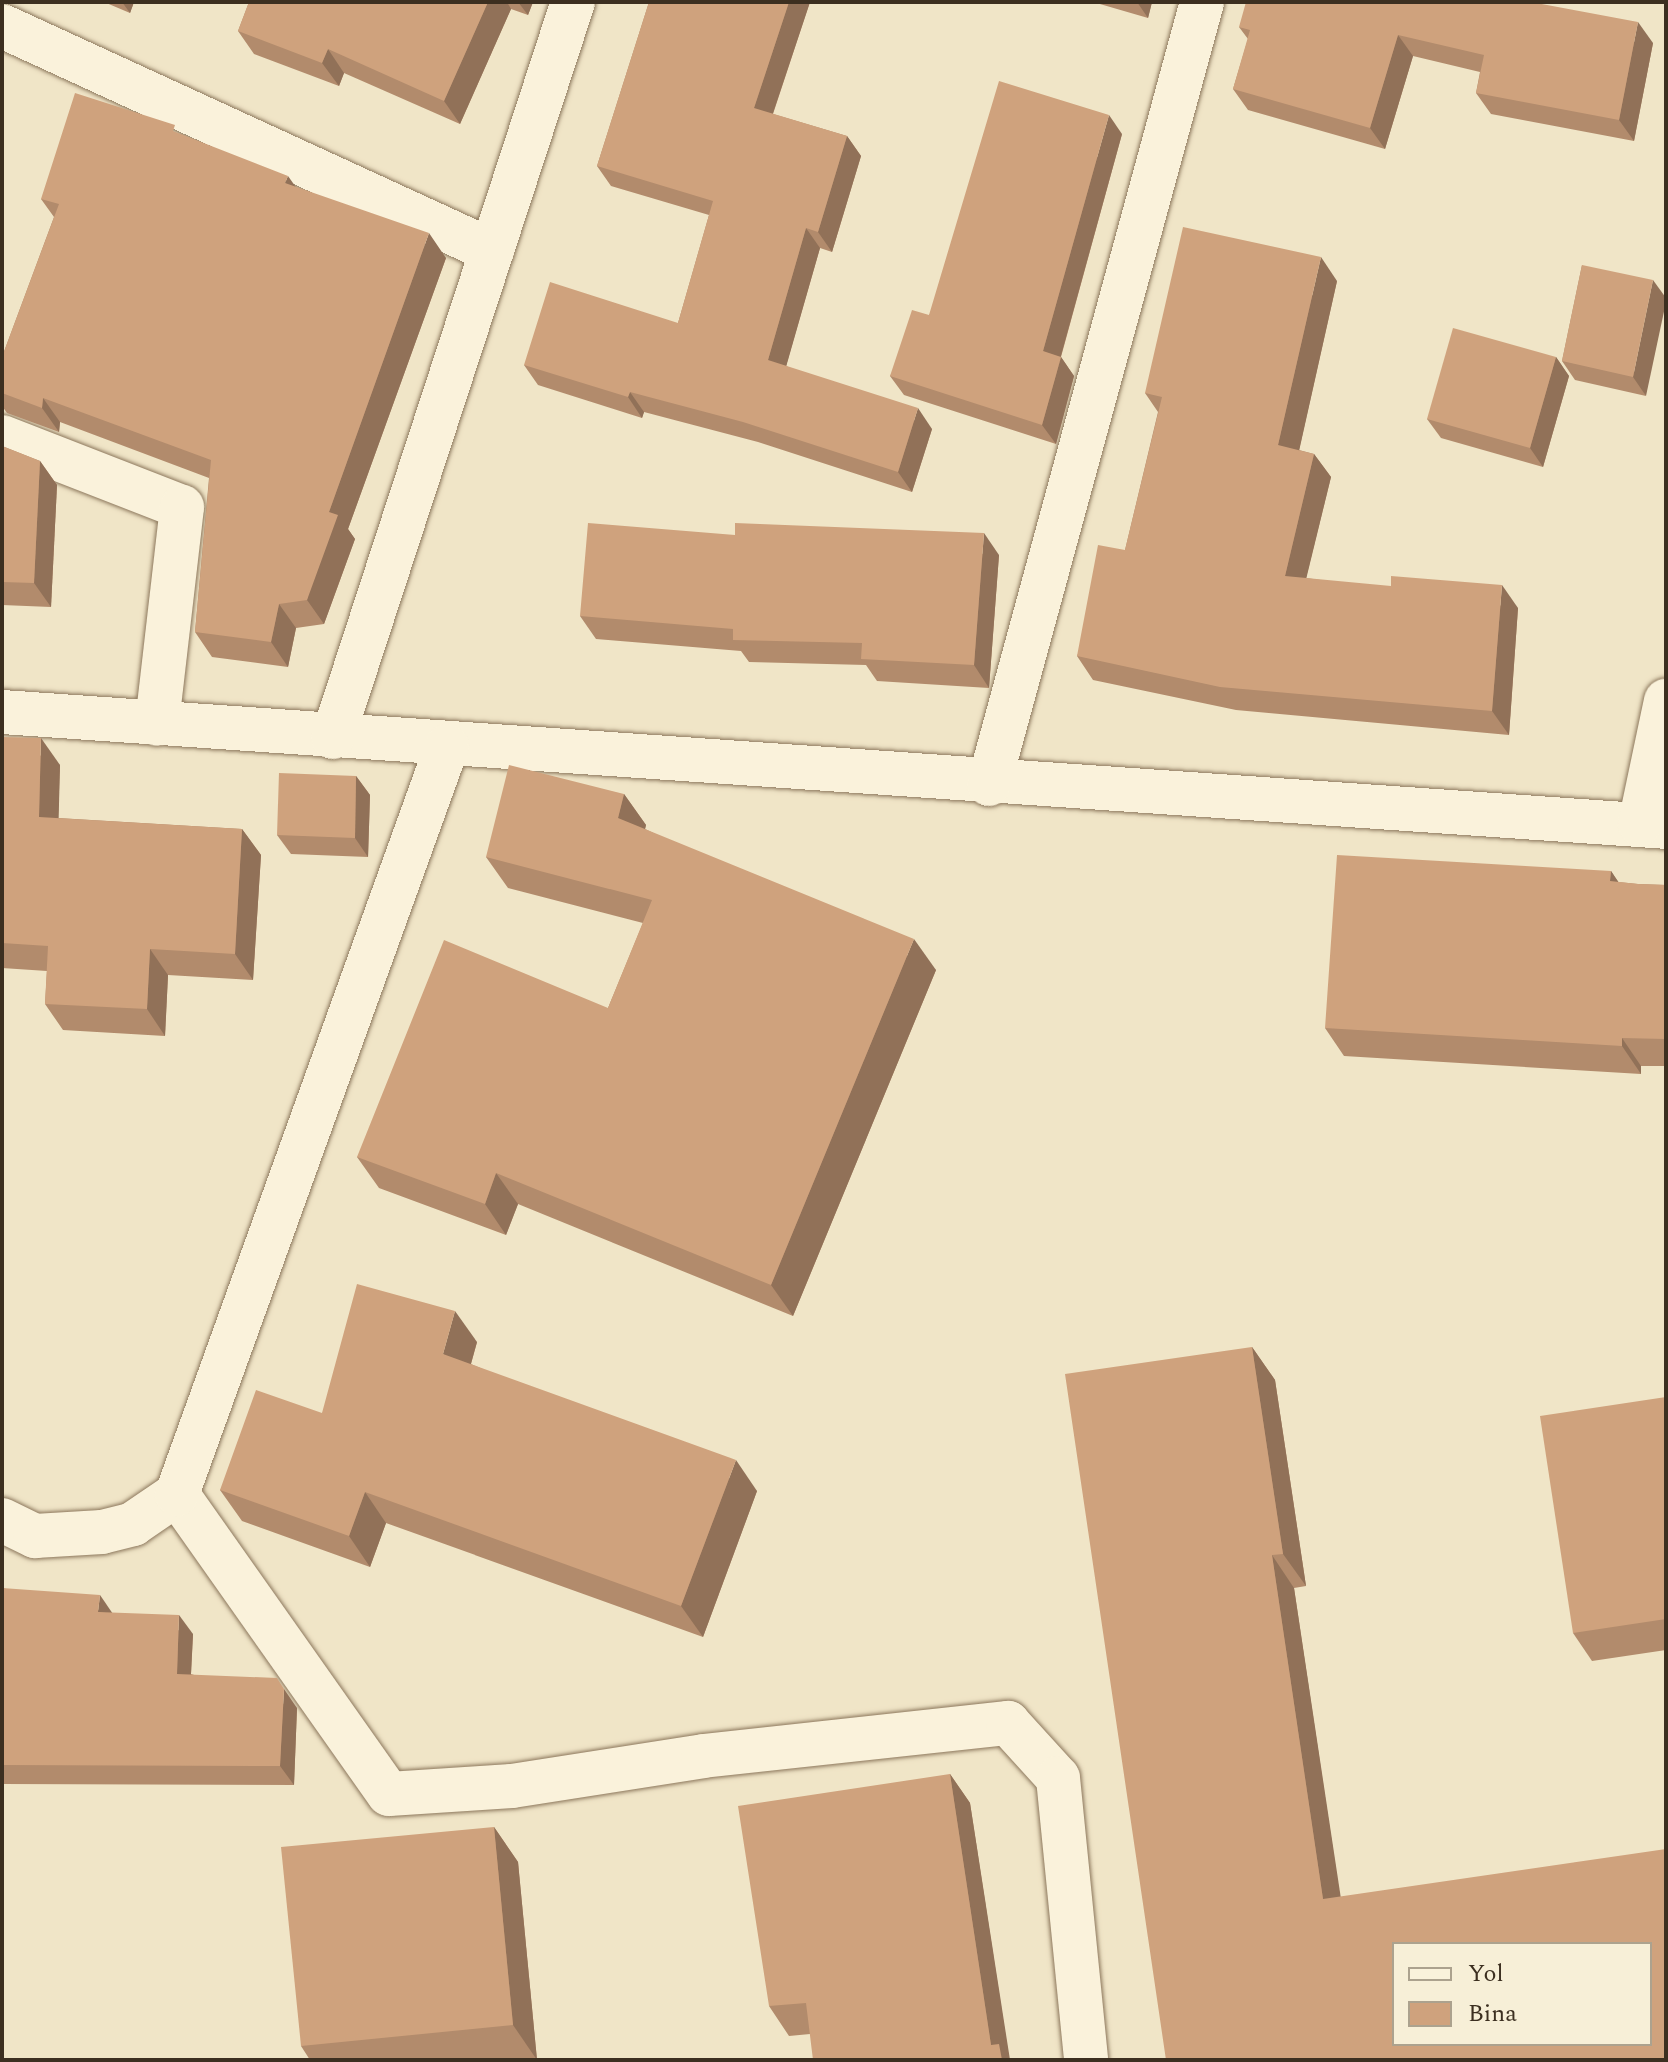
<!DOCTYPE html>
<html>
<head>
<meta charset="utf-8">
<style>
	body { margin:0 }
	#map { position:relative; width:1668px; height:2062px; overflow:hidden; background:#f0e5c7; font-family:Spectral,serif }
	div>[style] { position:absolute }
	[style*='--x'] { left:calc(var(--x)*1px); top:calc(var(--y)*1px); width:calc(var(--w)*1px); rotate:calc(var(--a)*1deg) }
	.roads { filter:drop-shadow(0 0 2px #8c775c) drop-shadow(0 0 2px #8c775c) }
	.minor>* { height:44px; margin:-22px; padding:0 22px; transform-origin:22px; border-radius:22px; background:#faf2db }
	.wall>* { inset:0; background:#b28b6c }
	.shaded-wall>* { inset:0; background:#917158 }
	.building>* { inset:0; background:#cfa27d }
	span { translate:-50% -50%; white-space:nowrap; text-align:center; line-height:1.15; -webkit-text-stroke:8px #f7efd7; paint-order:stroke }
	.frame { position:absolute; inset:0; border:4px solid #3c2f20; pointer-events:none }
	.legend { position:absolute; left:1392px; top:1942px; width:260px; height:104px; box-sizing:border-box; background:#f7efd7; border:2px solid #aca28e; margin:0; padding:10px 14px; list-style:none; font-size:24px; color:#3c2f20 }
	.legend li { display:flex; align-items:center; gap:16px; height:40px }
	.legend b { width:40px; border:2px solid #aca28e }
</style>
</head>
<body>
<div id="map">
	<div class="roads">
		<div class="minor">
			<div style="--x:2;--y:26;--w:539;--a:24.66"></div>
			<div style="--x:2;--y:437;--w:193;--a:21.3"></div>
			<div style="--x:182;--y:507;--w:218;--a:96.6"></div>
			<div style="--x:2;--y:712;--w:1668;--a:3.95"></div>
			<div style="--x:333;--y:737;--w:773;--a:-71.92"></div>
			<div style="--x:989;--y:784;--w:810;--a:-74.76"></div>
			<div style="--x:1640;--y:824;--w:126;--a:-78.1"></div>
			<div style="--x:177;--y:1494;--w:367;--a:54.8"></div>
			<div style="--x:389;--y:1794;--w:123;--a:-3.7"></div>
			<div style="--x:512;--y:1786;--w:193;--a:-8.9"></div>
			<div style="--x:703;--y:1756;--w:307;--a:-6.2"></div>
			<div style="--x:1008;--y:1723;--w:74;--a:47.7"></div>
			<div style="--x:1058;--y:1778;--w:283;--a:84.3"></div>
			<div style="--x:2;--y:1520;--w:37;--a:26"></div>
			<div style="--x:35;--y:1536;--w:67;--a:-3.4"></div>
			<div style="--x:102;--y:1532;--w:32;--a:-14"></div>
			<div style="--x:133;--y:1524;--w:53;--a:-34.3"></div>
			<div style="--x:177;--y:1494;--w:795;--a:-70.15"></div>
		</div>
	</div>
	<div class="wall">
		<div style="clip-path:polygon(104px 2px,134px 2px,130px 13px)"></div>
		<div style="clip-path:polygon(249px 2px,533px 2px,528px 15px,511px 9px,460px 124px,344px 73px,339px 86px,254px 54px,238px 31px)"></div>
		<div style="clip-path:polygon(649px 2px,810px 2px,773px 114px,847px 136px,861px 156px,832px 252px,820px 248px,786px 366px,932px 429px,912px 492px,758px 442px,644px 412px,642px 418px,538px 385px,524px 365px,678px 323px,709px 215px,611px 186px,597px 166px)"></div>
		<div style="clip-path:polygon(1093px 2px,1152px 2px,1148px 18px)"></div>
		<div style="clip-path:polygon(1239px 27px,1653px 43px,1634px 141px,1491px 114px,1476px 93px,1480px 72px,1413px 56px,1385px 149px,1248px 110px,1233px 89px,1248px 39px)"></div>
		<div style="clip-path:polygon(181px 134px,446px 258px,348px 529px,355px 539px,324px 624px,296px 628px,288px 667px,212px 657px,195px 632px,209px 478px,60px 422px,59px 432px,7px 413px,2px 406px,2px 357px,54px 217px,41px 199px)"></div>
		<div style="clip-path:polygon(1122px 134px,1061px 357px,1074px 376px,1056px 444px,904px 395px,890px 376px,929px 315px)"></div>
		<div style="clip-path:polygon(1582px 265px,1646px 396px,1575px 380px,1562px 361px)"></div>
		<div style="clip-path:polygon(1337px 281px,1299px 450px,1314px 454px,1331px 477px,1306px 578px,1518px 608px,1509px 735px,1236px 710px,1093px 680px,1077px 656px,1125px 550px,1158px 412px,1145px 393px)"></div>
		<div style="clip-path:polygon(1556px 357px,1569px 376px,1543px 467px,1441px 438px,1427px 419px)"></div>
		<div style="clip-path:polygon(2px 446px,40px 461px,57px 485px,51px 607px,2px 605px)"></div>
		<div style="clip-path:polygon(735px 535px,999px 555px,989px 688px,877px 681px,866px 665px,749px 662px,741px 651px,596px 639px,580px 616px)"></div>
		<div style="clip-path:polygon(2px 737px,60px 765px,58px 818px,242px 829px,261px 855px,253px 980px,168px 975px,165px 1036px,63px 1030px,45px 1004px,47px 971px,2px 968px)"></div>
		<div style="clip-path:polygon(356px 776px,370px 795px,368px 857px,291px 854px,277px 835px)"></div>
		<div style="clip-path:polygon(624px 794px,646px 825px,645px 829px,936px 970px,793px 1316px,518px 1204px,506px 1235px,379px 1188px,357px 1157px,608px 1008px,643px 923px,508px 888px,486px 857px)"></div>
		<div style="clip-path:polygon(1611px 871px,1618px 882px,1638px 884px,1666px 885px,1666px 1066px,1641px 1066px,1641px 1074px,1344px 1056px,1325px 1028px)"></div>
		<div style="clip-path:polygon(477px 1342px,471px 1364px,757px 1491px,703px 1637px,386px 1523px,370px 1567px,242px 1521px,220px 1490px,322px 1413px)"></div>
		<div style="clip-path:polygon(1252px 1347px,1275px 1380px,1306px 1586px,1294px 1588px,1340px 1897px,1166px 2060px)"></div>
		<div style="clip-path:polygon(1666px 1397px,1666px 1650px,1592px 1661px,1573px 1633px)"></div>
		<div style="clip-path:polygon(2px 1588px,112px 1613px,193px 1634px,191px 1674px,297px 1708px,294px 1785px,2px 1784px)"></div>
		<div style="clip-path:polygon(950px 1774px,970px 1803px,1009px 2058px,810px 2034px,789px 2036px,769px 2006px)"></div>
		<div style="clip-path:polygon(494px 1827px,518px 1862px,537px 2060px,310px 2060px,301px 2046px)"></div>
	</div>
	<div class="shaded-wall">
		<div style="clip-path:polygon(122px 2px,134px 2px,130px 13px)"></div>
		<div style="clip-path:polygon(488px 2px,507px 2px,511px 9px,460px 124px,444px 101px)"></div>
		<div style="clip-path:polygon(518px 2px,533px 2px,528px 15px)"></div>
		<div style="clip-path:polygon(789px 2px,810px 2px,768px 128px,754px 108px)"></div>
		<div style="clip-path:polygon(1137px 2px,1152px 2px,1148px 18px)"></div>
		<div style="clip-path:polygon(1638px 22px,1653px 43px,1634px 141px,1619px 120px)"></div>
		<div style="clip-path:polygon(1398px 35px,1413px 56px,1385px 149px,1370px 128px)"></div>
		<div style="clip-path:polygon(328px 49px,344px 73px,339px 86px,322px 63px)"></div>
		<div style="clip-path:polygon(1109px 115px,1122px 134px,1057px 370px,1043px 351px)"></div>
		<div style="clip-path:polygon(847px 136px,861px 156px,832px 252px,818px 232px)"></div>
		<div style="clip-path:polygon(288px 176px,305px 200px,285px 183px)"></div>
		<div style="clip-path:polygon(806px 228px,820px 248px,782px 381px,768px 360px)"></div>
		<div style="clip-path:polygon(429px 233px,446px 258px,348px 529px,355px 539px,324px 624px,307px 600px,329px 512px)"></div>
		<div style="clip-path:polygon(1321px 257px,1337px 281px,1295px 469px,1278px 445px)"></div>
		<div style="clip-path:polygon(1653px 280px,1666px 298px,1666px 302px,1646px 396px,1633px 377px)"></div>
		<div style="clip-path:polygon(1061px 357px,1074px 376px,1056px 444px,1042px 425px)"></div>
		<div style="clip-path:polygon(1556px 357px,1569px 376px,1543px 467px,1530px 448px)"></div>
		<div style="clip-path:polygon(630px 392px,644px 412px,642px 418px,628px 397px)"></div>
		<div style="clip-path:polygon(43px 398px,60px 422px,59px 432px,42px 408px)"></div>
		<div style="clip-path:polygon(918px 408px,932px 429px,912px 492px,898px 472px)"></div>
		<div style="clip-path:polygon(1314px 454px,1331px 477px,1301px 600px,1285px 576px)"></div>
		<div style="clip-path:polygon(40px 461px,57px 485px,51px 607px,34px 583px)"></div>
		<div style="clip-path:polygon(984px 533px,999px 555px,989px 688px,974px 665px)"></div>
		<div style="clip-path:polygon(1502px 585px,1518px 608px,1509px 735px,1492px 711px)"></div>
		<div style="clip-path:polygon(279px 604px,296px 628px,288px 667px,271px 642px)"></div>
		<div style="clip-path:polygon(41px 738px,60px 765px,58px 843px,39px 817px)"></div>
		<div style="clip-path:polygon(356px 776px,370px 795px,368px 857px,355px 838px)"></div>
		<div style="clip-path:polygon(624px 794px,646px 825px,640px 850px,618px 818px)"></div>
		<div style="clip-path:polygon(242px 829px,261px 855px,253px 980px,235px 954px)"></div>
		<div style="clip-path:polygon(1611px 871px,1630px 899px,1610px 881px)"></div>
		<div style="clip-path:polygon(914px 939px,936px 970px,793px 1316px,771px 1285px)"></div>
		<div style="clip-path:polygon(150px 949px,168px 975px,165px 1036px,147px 1009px)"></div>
		<div style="clip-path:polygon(1622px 1038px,1641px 1066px,1641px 1074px,1622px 1046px)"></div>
		<div style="clip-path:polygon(496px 1173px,518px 1204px,506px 1235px,485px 1204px)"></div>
		<div style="clip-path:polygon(455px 1311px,477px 1342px,465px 1385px,443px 1354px)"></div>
		<div style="clip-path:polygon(1252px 1347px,1275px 1380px,1306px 1586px,1283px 1554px)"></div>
		<div style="clip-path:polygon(736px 1460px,757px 1491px,703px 1637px,681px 1606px)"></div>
		<div style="clip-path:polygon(365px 1492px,386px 1523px,370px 1567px,349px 1536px)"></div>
		<div style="clip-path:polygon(1272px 1555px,1294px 1588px,1346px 1932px,1323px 1899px)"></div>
		<div style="clip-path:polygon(100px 1595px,113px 1614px,98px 1612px)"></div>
		<div style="clip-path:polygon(179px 1615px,193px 1634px,190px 1693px,177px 1674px)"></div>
		<div style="clip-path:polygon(284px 1689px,297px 1708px,294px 1785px,280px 1766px)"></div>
		<div style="clip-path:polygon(950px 1774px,970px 1803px,1010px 2060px,1001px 2060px,991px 2045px)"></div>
		<div style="clip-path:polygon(494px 1827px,518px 1862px,537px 2060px,513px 2025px)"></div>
	</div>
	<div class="building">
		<div style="clip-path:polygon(249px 2px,488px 2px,444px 101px,328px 49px,322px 63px,238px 31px)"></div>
		<div style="clip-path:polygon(649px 2px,789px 2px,754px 108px,847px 136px,818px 232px,806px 228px,768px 360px,918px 408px,898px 472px,743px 422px,630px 392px,628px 397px,524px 365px,550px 282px,678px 323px,713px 201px,597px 166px)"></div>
		<div style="clip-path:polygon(1246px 2px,1531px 2px,1638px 22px,1619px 120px,1476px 93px,1484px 55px,1398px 35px,1370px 128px,1233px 89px,1250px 30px,1239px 27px)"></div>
		<div style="clip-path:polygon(999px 81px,1109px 115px,1043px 351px,1061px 357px,1042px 425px,890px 376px,912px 310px,929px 315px)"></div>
		<div style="clip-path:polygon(75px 93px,175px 125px,173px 131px,288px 176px,285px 183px,429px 233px,329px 512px,338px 515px,307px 600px,279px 604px,271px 642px,195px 632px,211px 460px,43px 398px,42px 408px,2px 393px,2px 357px,59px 204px,41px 199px)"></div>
		<div style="clip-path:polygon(1183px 227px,1321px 257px,1278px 445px,1314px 454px,1285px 576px,1391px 586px,1391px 576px,1502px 585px,1492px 711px,1220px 687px,1077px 656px,1098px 545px,1125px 550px,1162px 397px,1145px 393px)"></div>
		<div style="clip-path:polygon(1582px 265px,1653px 280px,1633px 377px,1562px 361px)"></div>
		<div style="clip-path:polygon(1453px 328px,1556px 357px,1530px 448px,1427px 419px)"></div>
		<div style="clip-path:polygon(2px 446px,40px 461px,34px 583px,2px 582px)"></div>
		<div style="clip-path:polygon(588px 523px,735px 535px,735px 523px,984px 533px,974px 665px,861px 659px,862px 643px,733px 640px,733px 629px,580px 616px)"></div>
		<div style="clip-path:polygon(2px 737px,41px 738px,39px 817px,242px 829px,235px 954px,150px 949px,147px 1009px,45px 1004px,48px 946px,2px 943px)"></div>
		<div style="clip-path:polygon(509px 765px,624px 794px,618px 818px,914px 939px,771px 1285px,496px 1173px,485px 1204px,357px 1157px,444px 940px,608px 1008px,652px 900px,486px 857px)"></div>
		<div style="clip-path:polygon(279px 773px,356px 776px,355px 838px,277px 835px)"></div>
		<div style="clip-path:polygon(1337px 855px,1611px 871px,1610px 881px,1638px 884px,1666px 885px,1666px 1039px,1622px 1038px,1622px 1046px,1325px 1028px)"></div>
		<div style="clip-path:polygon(357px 1284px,455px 1311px,443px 1354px,736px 1460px,681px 1606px,365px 1492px,349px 1536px,220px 1490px,256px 1390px,322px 1413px)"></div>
		<div style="clip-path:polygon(evenodd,1252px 1347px,1283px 1554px,1272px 1555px,1323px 1899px,1666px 1849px,1666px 2060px,1166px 2060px,1065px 1374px,1252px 1347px,1394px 1944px,1650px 1944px,1650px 2044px,1394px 2044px,1394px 1944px)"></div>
		<div style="clip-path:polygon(1666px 1397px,1666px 1619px,1573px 1633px,1540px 1416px)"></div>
		<div style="clip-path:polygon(2px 1588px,100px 1595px,98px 1612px,179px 1615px,177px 1674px,277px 1678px,284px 1689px,280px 1766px,2px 1765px)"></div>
		<div style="clip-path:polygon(950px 1774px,991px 2045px,999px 2044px,1002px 2060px,813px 2060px,806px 2003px,769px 2006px,738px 1806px)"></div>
		<div style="clip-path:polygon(494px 1827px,513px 2025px,301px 2046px,281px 1847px)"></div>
	</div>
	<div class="frame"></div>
	<ul class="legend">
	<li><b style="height:10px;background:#faf2db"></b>Yol</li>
	<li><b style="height:22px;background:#cfa27d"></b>Bina</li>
	</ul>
</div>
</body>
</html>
